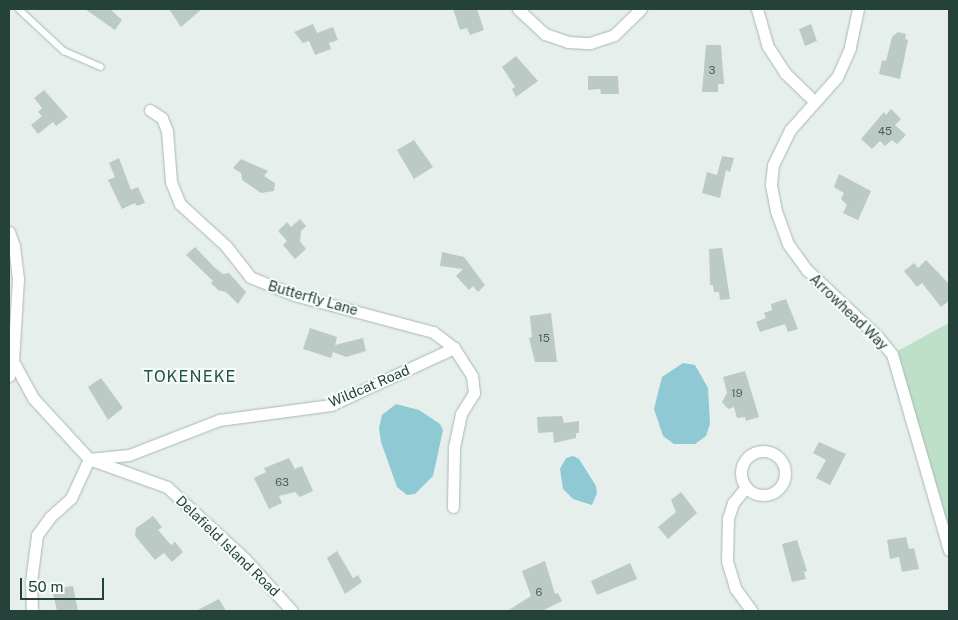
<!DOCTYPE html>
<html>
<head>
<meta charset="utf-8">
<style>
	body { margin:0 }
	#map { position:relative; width:958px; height:620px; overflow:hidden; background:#e6efeb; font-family:"Public Sans",sans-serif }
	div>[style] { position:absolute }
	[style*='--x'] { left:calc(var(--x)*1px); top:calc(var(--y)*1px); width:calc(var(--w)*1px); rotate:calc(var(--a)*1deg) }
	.green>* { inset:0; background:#bfe0c8 }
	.water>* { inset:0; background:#8ec9d4 }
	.building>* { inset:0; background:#bbcac4 }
	.roads { filter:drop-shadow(0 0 1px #a8b8b2) drop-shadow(0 0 1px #a8b8b2) }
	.service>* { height:5.5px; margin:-2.75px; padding:0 2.75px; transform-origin:2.75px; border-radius:2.75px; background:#fff }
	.minor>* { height:11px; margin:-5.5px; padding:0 5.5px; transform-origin:5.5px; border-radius:5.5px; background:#fff }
	.minor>.ring { margin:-5.5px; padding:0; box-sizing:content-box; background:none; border:11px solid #fff; border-radius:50% }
	span { translate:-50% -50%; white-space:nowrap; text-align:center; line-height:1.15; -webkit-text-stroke:4px #f7fbf9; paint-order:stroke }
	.number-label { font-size:11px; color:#4a645c }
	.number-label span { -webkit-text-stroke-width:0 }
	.street-label { font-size:14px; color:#24423a }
	.quarter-label { font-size:16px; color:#1f5548; letter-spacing:1px }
	.frame { position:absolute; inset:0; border:10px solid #24423a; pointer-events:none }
	.scale { position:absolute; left:20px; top:578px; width:84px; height:22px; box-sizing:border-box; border:2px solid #24423a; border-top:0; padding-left:6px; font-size:15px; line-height:18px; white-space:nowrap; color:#24423a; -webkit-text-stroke:4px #f7fbf9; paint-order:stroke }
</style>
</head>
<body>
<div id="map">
	<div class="green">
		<div style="clip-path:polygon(949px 323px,949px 550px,892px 354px)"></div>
	</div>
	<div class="water">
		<div style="clip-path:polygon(683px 363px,695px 365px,708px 388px,710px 424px,706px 436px,695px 444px,674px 444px,663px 436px,654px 409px,662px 377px)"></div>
		<div style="clip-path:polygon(396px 404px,419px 410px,440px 424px,443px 430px,433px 476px,415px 494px,407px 495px,397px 487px,381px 442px,379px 428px,382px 415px)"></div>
		<div style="clip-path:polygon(573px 456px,579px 459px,596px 486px,597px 493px,592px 505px,573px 499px,563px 489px,560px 469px,566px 458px)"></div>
	</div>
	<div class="building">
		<div style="clip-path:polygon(85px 9px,110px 9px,122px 20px,115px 30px)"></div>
		<div style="clip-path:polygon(169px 9px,202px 9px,181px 27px)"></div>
		<div style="clip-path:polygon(453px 9px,477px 9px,484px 30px,470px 35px,467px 28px,460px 30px)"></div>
		<div style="clip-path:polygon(313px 24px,317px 33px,333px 27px,338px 40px,329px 43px,331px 49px,315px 55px,309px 41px,303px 43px,294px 32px)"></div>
		<div style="clip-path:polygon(811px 24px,817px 41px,805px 46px,799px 29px)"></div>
		<div style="clip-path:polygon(898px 32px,906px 34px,905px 39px,908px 40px,900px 79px,879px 74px,882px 60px,886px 61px,892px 37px)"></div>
		<div style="clip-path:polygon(706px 45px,721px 45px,724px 84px,718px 84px,718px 92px,702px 92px)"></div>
		<div style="clip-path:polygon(516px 56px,538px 81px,516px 97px,512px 89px,515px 87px,502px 67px)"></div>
		<div style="clip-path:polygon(588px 76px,618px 76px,619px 94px,601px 94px,600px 89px,588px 90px)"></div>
		<div style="clip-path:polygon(44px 90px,68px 117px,56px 126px,53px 122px,38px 134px,31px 125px,42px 116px,38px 112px,42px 108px,34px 98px)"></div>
		<div style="clip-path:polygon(891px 109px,901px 119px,895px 125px,906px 135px,897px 144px,892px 140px,885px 146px,880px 141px,872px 149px,861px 139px,884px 112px,886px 115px)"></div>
		<div style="clip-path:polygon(414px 140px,433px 167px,414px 179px,397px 150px)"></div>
		<div style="clip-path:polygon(722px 156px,734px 158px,730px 172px,726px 170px,720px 198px,702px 193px,707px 172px,717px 175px)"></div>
		<div style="clip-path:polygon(119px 158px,131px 190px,138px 187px,145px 203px,137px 206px,135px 203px,122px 209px,108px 180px,115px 177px,109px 163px)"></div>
		<div style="clip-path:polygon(241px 159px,268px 171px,264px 176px,275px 183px,274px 191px,261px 193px,242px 180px,241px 173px,233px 168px)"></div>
		<div style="clip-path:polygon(839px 174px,871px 191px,858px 220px,843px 213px,847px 205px,841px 199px,844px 193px,834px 187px)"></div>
		<div style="clip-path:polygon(300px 219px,306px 226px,301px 231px,300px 241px,306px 249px,295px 259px,283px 245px,287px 241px,278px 231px,287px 222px,291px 227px)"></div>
		<div style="clip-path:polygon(195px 247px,215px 268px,223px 274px,229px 273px,246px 292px,238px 304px,226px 292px,218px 290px,211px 283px,213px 281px,186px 255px)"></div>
		<div style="clip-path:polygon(722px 248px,730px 299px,720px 300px,719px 292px,714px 292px,713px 285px,710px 285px,709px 249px)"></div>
		<div style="clip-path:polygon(442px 252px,464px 257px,485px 285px,478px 292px,473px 286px,469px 290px,456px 276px,463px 269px,440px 266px)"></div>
		<div style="clip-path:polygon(926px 260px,949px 284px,949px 301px,941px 307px,922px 283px,917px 287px,904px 271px,914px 263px,918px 268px)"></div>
		<div style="clip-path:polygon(786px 299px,798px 329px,788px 332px,785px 324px,760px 332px,756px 322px,766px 318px,764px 313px,772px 310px,771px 304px)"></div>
		<div style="clip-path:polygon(551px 313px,557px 362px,535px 362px,529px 338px,532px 337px,530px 316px)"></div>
		<div style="clip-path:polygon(310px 328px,337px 337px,335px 345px,363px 338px,366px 351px,346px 357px,333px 352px,331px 358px,303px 349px)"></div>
		<div style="clip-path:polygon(745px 371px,759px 417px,746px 421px,745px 417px,737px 418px,734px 407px,728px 409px,722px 402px,727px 393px,723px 377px)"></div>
		<div style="clip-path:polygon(101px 378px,123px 408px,108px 420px,88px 387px)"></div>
		<div style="clip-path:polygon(562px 416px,564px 423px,579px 421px,579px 433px,576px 433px,576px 438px,554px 443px,553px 432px,538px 433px,537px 417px)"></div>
		<div style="clip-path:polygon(819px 442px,846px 454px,830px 485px,816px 478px,826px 460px,813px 453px)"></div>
		<div style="clip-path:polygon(289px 458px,295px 469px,302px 466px,313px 491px,300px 497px,295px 492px,279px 496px,282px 503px,269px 509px,254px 478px,266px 472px,264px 468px)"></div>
		<div style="clip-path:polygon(681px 492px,697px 513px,668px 539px,658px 527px,676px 512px,671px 500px)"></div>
		<div style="clip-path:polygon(153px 516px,162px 527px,158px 530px,171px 545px,175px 542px,183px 552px,172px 562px,164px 553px,155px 560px,135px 536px,136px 528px)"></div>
		<div style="clip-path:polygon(906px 537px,909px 549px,914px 548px,919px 569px,902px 572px,899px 557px,890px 559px,887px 540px)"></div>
		<div style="clip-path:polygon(797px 540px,807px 571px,804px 572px,806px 579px,792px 582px,782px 544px)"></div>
		<div style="clip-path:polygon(337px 551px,353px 578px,358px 575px,362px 582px,345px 594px,327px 558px)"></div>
		<div style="clip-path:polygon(545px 561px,555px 594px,558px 593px,562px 601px,542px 611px,507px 611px,531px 596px,522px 571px)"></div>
		<div style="clip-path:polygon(630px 563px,637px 579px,597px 595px,591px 581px)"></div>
		<div style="clip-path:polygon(73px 586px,78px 611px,57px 611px,52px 589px)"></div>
		<div style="clip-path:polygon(219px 599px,226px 611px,196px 611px)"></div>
	</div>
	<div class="roads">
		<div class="service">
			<div style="--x:19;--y:9;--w:62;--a:43"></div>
			<div style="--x:64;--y:51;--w:40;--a:23.4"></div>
		</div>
		<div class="minor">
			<div style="--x:518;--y:9;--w:37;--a:43"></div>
			<div style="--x:545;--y:34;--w:24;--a:19"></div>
			<div style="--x:568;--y:42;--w:22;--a:3"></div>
			<div style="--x:590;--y:43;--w:25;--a:-18"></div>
			<div style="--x:614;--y:35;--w:37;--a:-44"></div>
			<div style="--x:757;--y:9;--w:37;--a:74"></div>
			<div style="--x:767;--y:45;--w:33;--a:57"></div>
			<div style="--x:785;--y:73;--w:39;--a:44"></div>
			<div style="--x:858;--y:9;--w:40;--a:102"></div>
			<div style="--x:850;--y:48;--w:32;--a:114"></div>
			<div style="--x:837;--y:77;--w:71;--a:131.6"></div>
			<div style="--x:790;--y:130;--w:39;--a:116"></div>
			<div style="--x:773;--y:165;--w:20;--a:96"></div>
			<div style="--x:771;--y:185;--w:26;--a:79"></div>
			<div style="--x:776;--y:211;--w:35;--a:70"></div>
			<div style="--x:788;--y:244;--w:32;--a:54"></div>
			<div style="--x:807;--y:270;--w:98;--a:43.3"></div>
			<div style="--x:878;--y:337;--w:22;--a:51"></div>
			<div style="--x:892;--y:354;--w:204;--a:73.8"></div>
			<div style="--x:150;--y:110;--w:14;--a:34"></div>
			<div style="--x:162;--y:118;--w:14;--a:69"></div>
			<div style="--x:167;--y:131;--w:51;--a:85.5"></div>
			<div style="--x:171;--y:182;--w:24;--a:68"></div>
			<div style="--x:180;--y:204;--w:62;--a:42.4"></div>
			<div style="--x:226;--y:246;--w:39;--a:52"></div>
			<div style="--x:250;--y:277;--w:48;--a:22.2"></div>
			<div style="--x:294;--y:295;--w:144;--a:14.9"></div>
			<div style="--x:433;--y:332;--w:26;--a:37"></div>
			<div style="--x:9;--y:232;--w:15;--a:70"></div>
			<div style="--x:14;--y:246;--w:33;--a:83"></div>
			<div style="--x:18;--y:279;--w:82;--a:93.5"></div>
			<div style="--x:13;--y:361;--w:42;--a:61.6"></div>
			<div style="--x:33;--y:398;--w:83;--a:47.4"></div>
			<div style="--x:89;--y:459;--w:83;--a:19.7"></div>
			<div style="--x:167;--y:487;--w:106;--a:42.7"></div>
			<div style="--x:245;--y:559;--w:70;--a:47.9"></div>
			<div style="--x:9;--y:376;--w:16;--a:-75"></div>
			<div class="ring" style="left:741px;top:451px;width:33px;height:33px"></div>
			<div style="--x:89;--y:459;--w:40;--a:-5.7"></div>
			<div style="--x:129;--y:455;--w:97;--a:-21.3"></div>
			<div style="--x:219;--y:420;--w:113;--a:-7.6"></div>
			<div style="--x:331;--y:405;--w:136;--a:-24.9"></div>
			<div style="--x:454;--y:348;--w:33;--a:57"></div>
			<div style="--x:472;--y:376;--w:17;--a:83"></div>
			<div style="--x:474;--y:393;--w:25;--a:122"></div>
			<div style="--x:461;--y:414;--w:35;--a:102"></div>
			<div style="--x:454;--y:448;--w:59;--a:91"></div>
			<div style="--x:746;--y:487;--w:21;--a:129"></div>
			<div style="--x:733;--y:503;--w:16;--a:108"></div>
			<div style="--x:728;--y:518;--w:43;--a:91.3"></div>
			<div style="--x:727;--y:561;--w:28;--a:73"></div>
			<div style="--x:735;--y:588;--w:29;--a:54"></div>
			<div style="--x:32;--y:611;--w:29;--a:-92"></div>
			<div style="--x:31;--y:582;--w:47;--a:-82.7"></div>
			<div style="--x:37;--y:535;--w:22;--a:-54"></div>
			<div style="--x:50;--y:517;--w:28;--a:-42"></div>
			<div style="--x:71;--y:498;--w:43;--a:-65.2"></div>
		</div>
	</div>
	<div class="number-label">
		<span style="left:712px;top:70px">3</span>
		<span style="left:885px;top:131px">45</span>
		<span style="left:544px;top:338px">15</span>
		<span style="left:737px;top:393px">19</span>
		<span style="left:282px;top:482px">63</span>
		<span style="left:539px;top:592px">6</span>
	</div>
	<div class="street-label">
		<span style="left:313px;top:298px;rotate:16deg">Butterfly Lane</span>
		<span style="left:849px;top:312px;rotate:44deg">Arrowhead Way</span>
		<span style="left:369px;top:386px;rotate:-23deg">Wildcat Road</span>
		<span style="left:228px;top:546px;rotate:44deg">Delafield Island Road</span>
	</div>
	<div class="quarter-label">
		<span style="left:190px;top:377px">TOKENEKE</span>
	</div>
	<div class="frame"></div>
	<div class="scale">50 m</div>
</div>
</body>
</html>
